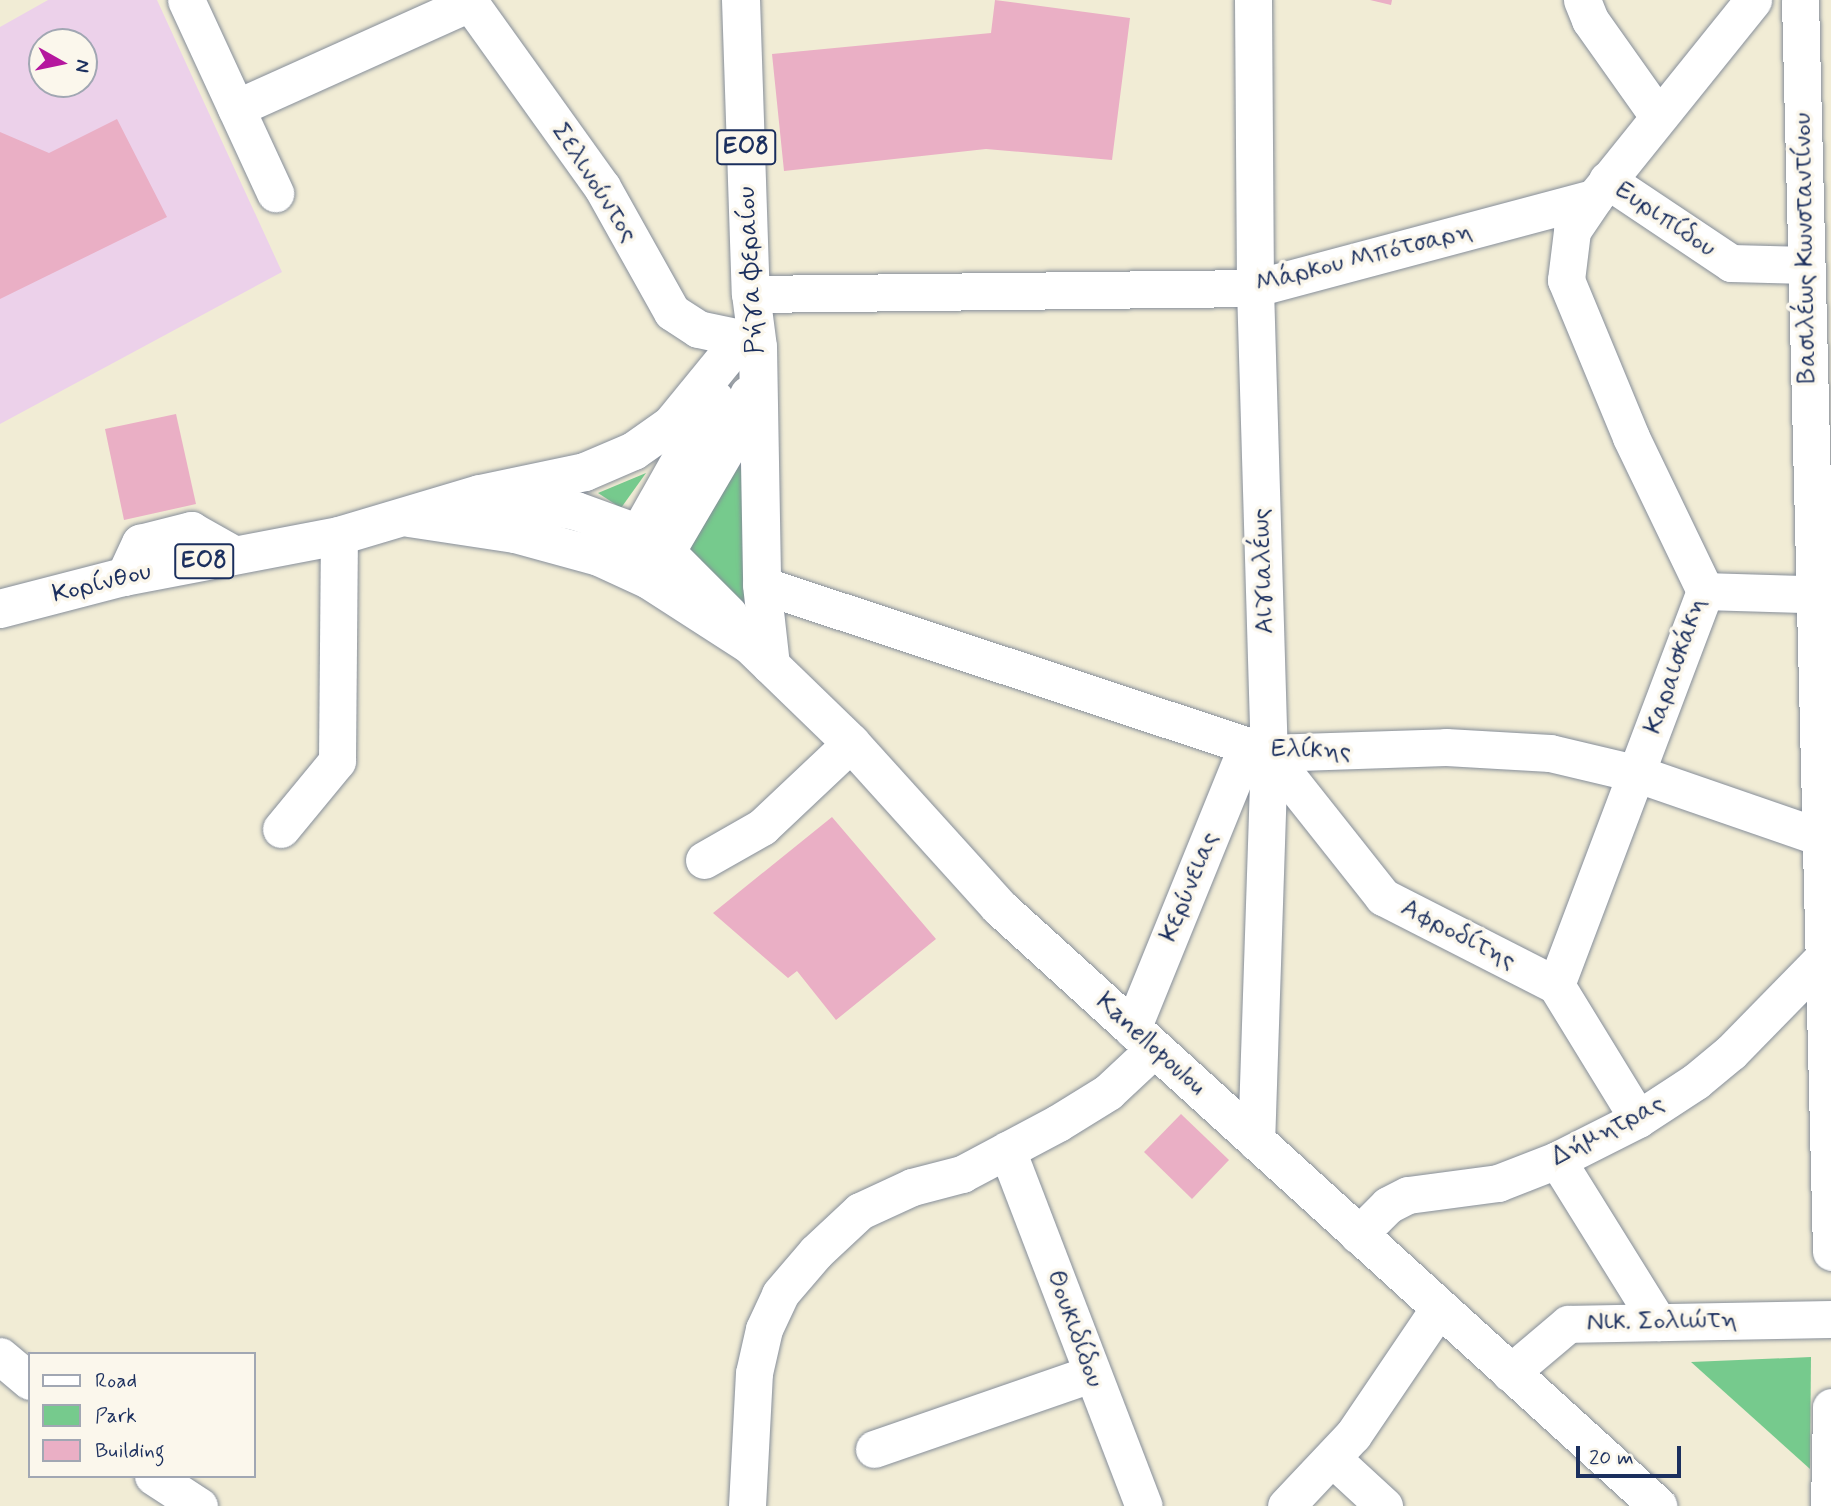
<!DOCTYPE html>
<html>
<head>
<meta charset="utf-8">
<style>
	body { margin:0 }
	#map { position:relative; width:1831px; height:1506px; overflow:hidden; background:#f1ecd5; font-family:Mynerve,sans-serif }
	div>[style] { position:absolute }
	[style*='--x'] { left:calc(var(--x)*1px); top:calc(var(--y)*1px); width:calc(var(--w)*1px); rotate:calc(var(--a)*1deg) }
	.built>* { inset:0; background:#ecd1ea }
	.green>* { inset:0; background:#76ca8d }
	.building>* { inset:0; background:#eaafc5 }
	.roads { filter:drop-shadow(0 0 2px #868e9a) drop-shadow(0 0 2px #868e9a) }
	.minor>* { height:37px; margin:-18.5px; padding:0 18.5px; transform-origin:18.5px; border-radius:18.5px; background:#fff }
	.major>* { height:38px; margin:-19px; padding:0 19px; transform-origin:19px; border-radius:19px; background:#fff }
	span { translate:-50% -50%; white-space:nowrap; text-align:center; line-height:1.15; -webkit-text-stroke:7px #fbf7ec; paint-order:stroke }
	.shield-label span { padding:2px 5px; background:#fbf7ec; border:2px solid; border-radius:5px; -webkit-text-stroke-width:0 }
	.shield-label { font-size:24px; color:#1b2f5e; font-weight:700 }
	.street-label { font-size:26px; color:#1b2f5e }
	.legend { position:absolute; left:28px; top:1352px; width:228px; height:126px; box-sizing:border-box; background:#fbf7ec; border:2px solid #a1a7b3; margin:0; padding:9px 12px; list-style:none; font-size:21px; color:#1b2f5e }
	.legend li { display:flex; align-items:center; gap:14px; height:35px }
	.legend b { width:35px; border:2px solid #a1a7b3 }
	.north { position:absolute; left:28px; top:28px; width:70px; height:70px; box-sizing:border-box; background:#fbf7ec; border:2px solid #a1a7b3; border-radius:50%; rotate:99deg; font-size:19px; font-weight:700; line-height:28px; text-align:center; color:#1b2f5e }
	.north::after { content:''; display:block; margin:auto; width:24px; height:32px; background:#b5179e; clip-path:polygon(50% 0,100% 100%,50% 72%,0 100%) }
	.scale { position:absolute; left:1576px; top:1446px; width:105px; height:32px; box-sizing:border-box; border:4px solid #1b2f5e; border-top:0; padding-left:9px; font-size:21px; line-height:24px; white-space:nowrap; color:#1b2f5e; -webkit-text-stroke:5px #fbf7ec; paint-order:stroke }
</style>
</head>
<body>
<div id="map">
	<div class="built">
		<div style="clip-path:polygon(evenodd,48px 0,157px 0,282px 272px,0 424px,0 27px,48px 0,42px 42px,84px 42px,84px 84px,42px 84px,42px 42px)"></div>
	</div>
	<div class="green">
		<div style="clip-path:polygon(742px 459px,745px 605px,688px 552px)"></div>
		<div style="clip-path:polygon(646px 473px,621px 508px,598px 493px)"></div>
		<div style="clip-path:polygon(1811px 1357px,1810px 1469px,1691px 1362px)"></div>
	</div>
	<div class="building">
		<div style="clip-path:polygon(995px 0,1130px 18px,1112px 160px,986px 149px,784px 171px,772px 54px,991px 33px)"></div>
		<div style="clip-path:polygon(1370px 0,1392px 0,1391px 5px)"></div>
		<div style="clip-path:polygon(117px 119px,167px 217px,0 299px,0 132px,49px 153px)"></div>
		<div style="clip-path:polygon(176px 414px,196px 504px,124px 520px,105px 429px)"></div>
		<div style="clip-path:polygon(832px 817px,936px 939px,836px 1020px,797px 971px,788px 978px,713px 913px)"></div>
		<div style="clip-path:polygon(1181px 1114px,1229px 1160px,1192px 1199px,1144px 1152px)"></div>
	</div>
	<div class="roads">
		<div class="minor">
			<div style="--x:186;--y:0;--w:213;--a:65.2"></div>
			<div style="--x:468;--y:0;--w:230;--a:54.4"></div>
			<div style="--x:602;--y:187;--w:143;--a:60.8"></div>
			<div style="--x:672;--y:312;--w:31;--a:33"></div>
			<div style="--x:698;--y:329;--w:39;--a:12"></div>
			<div style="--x:1253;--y:0;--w:288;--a:89.6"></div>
			<div style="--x:1255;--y:288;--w:465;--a:88.3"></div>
			<div style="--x:1269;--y:753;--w:389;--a:91.9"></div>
			<div style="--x:1582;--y:0;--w:22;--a:68"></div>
			<div style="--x:1590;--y:20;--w:118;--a:54.7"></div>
			<div style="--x:1800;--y:0;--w:1252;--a:88.58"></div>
			<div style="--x:236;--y:108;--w:256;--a:-24.2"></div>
			<div style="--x:1607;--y:180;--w:149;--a:33.8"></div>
			<div style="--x:1731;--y:263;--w:75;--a:1.5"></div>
			<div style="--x:751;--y:294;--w:504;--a:-0.68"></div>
			<div style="--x:1255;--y:288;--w:351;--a:-14.9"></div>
			<div style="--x:1594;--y:198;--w:254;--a:-51.2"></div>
			<div style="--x:124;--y:577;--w:38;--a:-65"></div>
			<div style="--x:140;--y:543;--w:53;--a:-14.3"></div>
			<div style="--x:191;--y:530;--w:51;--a:29.6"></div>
			<div style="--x:762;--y:585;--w:534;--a:18.33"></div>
			<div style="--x:1269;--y:753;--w:177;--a:-1.9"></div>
			<div style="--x:1446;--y:747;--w:104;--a:3.3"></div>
			<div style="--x:1550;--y:753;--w:90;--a:13.4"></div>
			<div style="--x:1638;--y:774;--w:204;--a:19.1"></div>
			<div style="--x:1705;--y:591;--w:126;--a:1.8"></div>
			<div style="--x:1269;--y:753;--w:184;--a:51.6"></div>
			<div style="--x:1383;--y:897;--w:194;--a:27"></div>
			<div style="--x:1556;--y:985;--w:157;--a:58.5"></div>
			<div style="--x:281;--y:829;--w:88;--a:-50.5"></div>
			<div style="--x:337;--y:761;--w:225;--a:-89.5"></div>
			<div style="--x:704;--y:860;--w:67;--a:-29.6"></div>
			<div style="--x:762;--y:827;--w:122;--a:-43.3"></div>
			<div style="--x:1556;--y:985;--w:421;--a:-69.3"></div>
			<div style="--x:1705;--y:591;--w:171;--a:-115.7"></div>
			<div style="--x:1631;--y:437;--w:170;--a:-112.5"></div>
			<div style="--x:1566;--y:280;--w:49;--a:-83"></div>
			<div style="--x:1572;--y:231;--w:40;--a:-56"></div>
			<div style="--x:1132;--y:1029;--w:305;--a:-67.9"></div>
			<div style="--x:1007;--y:1150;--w:381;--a:69"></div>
			<div style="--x:1557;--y:1160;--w:191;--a:58.1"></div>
			<div style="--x:1358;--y:1235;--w:42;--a:-45"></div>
			<div style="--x:1388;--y:1205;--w:22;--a:-27"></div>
			<div style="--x:1408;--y:1195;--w:91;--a:-7.6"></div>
			<div style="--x:1498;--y:1183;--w:63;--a:-21.3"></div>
			<div style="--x:1557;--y:1160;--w:91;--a:-26.8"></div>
			<div style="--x:1638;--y:1119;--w:69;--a:-33.2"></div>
			<div style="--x:1696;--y:1081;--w:45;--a:-39.6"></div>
			<div style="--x:1731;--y:1052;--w:132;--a:-45.6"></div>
			<div style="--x:0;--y:1356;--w:39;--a:40"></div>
			<div style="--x:1510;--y:1373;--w:76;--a:-40.2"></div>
			<div style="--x:1568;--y:1324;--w:263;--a:-1.1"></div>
			<div style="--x:874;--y:1449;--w:229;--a:-19.1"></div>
			<div style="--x:1332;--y:1458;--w:71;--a:42.7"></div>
			<div style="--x:153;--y:1476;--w:55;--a:33.1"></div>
			<div style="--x:747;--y:1506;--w:133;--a:-87"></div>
			<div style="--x:754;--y:1373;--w:45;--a:-77.2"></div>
			<div style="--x:764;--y:1329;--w:38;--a:-65"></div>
			<div style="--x:780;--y:1294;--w:55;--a:-49.4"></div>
			<div style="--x:816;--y:1252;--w:60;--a:-43"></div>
			<div style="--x:860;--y:1211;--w:57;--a:-24.8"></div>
			<div style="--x:912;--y:1187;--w:52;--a:-14.6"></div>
			<div style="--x:962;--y:1174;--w:109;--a:-28"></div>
			<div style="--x:1058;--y:1123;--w:59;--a:-31.8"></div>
			<div style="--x:1108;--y:1092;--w:63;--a:-43.1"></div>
			<div style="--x:1286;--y:1506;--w:98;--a:-46.7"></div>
			<div style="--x:1353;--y:1435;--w:153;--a:-55.9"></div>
			<div style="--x:1829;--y:1506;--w:99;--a:-88.8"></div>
		</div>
		<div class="major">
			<div style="--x:741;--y:0;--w:294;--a:88.1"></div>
			<div style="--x:751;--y:294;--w:53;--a:82.5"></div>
			<div style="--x:758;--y:347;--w:238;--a:89"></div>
			<div style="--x:762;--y:585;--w:81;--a:83.6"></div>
			<div style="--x:501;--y:497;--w:76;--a:10.6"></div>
			<div style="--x:576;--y:511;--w:68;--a:19.8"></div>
			<div style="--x:640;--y:534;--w:32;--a:35"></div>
			<div style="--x:666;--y:552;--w:89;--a:45"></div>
			<div style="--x:409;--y:518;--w:107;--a:8.6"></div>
			<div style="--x:515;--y:534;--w:87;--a:15.3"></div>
			<div style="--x:599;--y:557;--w:55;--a:24.7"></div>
			<div style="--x:649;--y:580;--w:120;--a:32.8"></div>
			<div style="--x:750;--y:645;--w:141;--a:44.1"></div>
			<div style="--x:851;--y:743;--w:221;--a:47.9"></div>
			<div style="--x:999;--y:907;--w:891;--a:42.27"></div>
			<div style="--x:626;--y:557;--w:181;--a:-60.6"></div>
			<div style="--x:654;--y:573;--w:152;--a:-59.6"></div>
			<div style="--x:731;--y:442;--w:50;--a:-69"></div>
			<div style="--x:0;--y:609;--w:128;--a:-14.5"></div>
			<div style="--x:124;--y:577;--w:219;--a:-10.8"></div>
			<div style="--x:339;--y:536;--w:147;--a:-16.6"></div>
			<div style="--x:480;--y:494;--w:107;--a:-11.8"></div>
			<div style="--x:585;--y:472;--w:53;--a:-23.2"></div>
			<div style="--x:634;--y:451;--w:45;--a:-35.1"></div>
			<div style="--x:671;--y:425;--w:93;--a:-50.7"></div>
		</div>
	</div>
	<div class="shield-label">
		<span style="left:746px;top:147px">ΕΟ8</span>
		<span style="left:204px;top:561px">ΕΟ8</span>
	</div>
	<div class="street-label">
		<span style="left:594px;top:183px;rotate:57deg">Σελινούντος</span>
		<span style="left:1665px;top:220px;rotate:34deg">Ευριπίδου</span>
		<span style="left:1806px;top:248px;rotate:-91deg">Βασιλέως Κωνσταντίνου</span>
		<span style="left:1364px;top:258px;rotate:-14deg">Μάρκου Μπότσαρη</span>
		<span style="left:752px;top:270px;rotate:-93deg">Ρήγα Φεραίου</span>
		<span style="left:1264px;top:571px;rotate:-92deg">Αιγιαλέως</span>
		<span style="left:102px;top:584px;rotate:-14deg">Κορίνθου</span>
		<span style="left:1676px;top:666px;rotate:-71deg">Καραισκάκη</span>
		<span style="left:1311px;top:751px;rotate:2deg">Ελίκης</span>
		<span style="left:1190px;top:887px;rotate:-68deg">Κερύνειας</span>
		<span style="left:1458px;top:935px;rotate:27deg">Αφροδίτης</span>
		<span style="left:1150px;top:1045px;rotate:42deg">Kanellopoulou</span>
		<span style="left:1608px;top:1131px;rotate:-28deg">Δήμητρας</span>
		<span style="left:1662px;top:1322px;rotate:-1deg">Νικ. Σολιώτη</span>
		<span style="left:1074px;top:1329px;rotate:70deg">Θουκιδίδου</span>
	</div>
	<ul class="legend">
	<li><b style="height:9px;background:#fff"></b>Road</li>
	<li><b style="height:19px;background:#76ca8d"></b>Park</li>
	<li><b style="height:19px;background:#eaafc5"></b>Building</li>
	</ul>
	<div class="north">N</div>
	<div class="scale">20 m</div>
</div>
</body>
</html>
